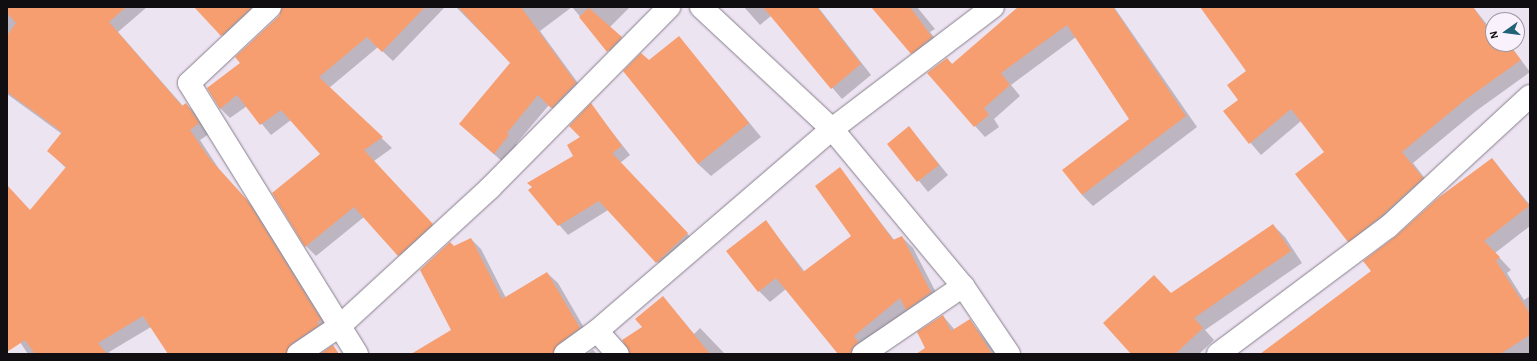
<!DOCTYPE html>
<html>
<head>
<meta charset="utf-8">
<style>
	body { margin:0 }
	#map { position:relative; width:1537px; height:361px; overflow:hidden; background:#ede4f2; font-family:"Alegreya Sans",sans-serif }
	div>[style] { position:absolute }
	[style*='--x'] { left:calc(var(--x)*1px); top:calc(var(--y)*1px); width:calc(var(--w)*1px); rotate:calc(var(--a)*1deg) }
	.shadow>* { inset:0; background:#0003 }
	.building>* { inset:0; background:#f69e6f }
	.roads { filter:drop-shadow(0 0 1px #877f8b) drop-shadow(0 0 1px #877f8b) }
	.minor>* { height:22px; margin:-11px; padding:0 11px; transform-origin:11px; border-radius:11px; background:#fff }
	span { translate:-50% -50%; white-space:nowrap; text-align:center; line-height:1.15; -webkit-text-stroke:4px #f9f2fd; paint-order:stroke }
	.frame { position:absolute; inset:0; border:8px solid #110e12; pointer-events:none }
	.north { position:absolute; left:1485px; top:12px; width:40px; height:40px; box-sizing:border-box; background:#f9f2fd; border:1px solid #9c979f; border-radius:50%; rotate:256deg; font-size:11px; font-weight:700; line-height:16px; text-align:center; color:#110e12 }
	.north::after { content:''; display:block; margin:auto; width:14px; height:18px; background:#206276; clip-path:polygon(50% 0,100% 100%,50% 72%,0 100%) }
</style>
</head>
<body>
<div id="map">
	<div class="shadow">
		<div style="clip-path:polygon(7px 7px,147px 7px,118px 32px,183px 106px,186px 104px,196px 114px,209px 134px,200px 140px,219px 169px,257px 211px,330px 330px,302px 354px,169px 354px,151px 327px,109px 352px,111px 354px,28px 354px,7px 323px,7px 188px,30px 212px,66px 168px,48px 151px,62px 134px,7px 94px)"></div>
		<div style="clip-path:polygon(214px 7px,271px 7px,232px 45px,222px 35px)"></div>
		<div style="clip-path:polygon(293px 7px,445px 7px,393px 61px,378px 47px,329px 88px,392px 148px,374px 161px,442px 235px,409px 265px,364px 217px,316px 256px,306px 246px,322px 154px,291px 120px,271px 135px,247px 106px,230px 118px,220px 108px,241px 63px)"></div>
		<div style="clip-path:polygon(456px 7px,572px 7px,540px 31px,586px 94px,562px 118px,549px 105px,516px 144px,518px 146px,504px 163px,471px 134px,511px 63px)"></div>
		<div style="clip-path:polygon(572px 7px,630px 7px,610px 27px,631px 47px,618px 61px)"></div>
		<div style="clip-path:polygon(744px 7px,818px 7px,871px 75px,842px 99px,771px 16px,760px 25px)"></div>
		<div style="clip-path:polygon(872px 7px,917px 7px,935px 29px,930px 32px,943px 49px,923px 65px)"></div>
		<div style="clip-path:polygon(1019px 7px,1114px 7px,1197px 127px,1093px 206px,1082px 195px,1131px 119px,1076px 37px,1011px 85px,1020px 96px,994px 119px,999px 127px,985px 137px,975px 126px,947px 59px,953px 65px)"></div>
		<div style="clip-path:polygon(1217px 7px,1473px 7px,1493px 32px,1493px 44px,1509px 44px,1530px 72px,1476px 111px,1413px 163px,1433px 189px,1359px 252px,1348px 241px,1326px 152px,1301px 121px,1261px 155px,1224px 112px,1240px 100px,1248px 71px)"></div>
		<div style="clip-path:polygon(679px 37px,761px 137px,711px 176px,698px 164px,649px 61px)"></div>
		<div style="clip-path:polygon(591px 105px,630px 155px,620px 163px,696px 243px,666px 271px,608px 210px,568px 235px,529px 190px,574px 156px)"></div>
		<div style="clip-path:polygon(909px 127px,948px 175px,928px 192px,889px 144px)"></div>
		<div style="clip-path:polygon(1492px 159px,1530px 205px,1530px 226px,1495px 253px,1511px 270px,1507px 273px,1524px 300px,1530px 296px,1530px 354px,1262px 354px,1372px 272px)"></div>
		<div style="clip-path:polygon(839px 169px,895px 241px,902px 237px,913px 248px,942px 304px,868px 354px,836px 354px,838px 353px,786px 289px,770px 302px,759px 291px,766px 222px,805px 272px,853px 237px)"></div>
		<div style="clip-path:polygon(1273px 225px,1285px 237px,1302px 263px,1205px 330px,1214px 340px,1199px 354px,1132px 354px)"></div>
		<div style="clip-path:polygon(471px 239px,481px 249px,506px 298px,547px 273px,558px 283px,590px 338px,571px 354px,433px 354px,453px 330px,454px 248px)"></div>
		<div style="clip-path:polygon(663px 297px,694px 334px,700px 328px,725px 354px,630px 354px,643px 327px)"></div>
		<div style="clip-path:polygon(943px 316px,955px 330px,970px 320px,996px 354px,924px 354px)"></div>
		<div style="clip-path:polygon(593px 350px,597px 354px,587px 354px)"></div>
	</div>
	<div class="building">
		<div style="clip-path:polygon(7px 7px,126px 7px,109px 22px,182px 106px,186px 103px,199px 123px,190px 130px,209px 158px,247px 200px,321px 320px,317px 322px,319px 325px,291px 344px,286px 354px,168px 354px,143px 316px,98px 343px,107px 354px,35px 354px,25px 340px,7px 352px,7px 185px,30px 210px,66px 167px,47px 151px,62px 132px,7px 92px,7px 36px,16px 23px,7px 13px)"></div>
		<div style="clip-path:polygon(194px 7px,252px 7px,221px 36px)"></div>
		<div style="clip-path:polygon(282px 7px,425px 7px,382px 52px,367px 37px,319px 77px,383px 137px,364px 150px,433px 224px,398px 256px,354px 207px,305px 247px,272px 193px,320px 154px,281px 110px,260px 125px,237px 95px,220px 109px,207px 88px,240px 63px,235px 57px,279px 16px)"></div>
		<div style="clip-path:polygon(458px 7px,521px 7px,576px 83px,551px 108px,538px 95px,507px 133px,509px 135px,494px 154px,459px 124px,510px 63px)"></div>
		<div style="clip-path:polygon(763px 7px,817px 7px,861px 64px,831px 89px)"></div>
		<div style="clip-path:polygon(871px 7px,910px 7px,932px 37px,911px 54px)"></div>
		<div style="clip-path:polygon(1018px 7px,1113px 7px,1186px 116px,1082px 195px,1062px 170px,1129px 119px,1067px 25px,1001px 73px,1010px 85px,984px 108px,989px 115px,974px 127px,927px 73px,947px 58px,952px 64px)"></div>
		<div style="clip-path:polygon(1200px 7px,1473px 7px,1493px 36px,1493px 44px,1509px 44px,1521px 60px,1465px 100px,1402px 152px,1423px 178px,1380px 217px,1348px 242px,1295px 174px,1324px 152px,1291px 109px,1249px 144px,1223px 111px,1238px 100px,1227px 85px,1246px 71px)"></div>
		<div style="clip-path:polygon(589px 8px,622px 37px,607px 52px,579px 17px)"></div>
		<div style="clip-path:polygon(679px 36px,749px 123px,698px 164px,623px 71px,641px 53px,649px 60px)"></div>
		<div style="clip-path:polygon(591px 103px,622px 146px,612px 153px,688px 233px,656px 263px,599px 201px,558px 226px,528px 190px,532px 187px,527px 183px,573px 156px,567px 145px,580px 137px,569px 126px)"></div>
		<div style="clip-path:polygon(909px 126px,939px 165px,917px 182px,887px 144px)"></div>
		<div style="clip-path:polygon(1492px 158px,1529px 206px,1484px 241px,1500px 257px,1496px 261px,1530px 314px,1530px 335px,1500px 354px,1260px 354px,1371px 271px,1363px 261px,1396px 236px,1438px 198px)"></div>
		<div style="clip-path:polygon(840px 167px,893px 240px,902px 236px,931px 292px,906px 310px,900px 298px,854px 336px,858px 342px,852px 348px,851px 354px,838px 354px,776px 278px,758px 292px,726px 251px,766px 220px,803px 272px,851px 236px,815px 186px)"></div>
		<div style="clip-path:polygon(1273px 224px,1291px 251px,1194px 318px,1203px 328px,1175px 354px,1131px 354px,1103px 323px,1154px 275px,1171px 293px)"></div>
		<div style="clip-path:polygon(471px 238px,502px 299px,547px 272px,580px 328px,558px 344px,553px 354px,411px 354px,451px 330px,420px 270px,450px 242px,454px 246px)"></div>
		<div style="clip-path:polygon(663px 296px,710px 354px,630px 354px,622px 340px,642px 327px,635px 319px)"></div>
		<div style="clip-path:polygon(943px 315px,951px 331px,970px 319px,992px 354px,916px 354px,925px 348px,917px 332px)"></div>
		<div style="clip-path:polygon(333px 345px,339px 354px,320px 354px)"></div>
	</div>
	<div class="roads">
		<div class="minor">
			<div style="--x:270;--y:7;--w:111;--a:136.8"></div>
			<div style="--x:189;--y:83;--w:319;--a:58.2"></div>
			<div style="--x:701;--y:7;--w:179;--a:43"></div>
			<div style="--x:832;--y:129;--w:204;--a:50.2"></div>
			<div style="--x:963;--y:286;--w:82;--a:55.9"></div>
			<div style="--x:597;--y:331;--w:31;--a:48"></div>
			<div style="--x:298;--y:354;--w:52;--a:-34"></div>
			<div style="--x:341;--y:325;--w:202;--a:-42.6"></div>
			<div style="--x:490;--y:188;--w:255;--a:-45.3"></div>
			<div style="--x:565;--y:354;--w:39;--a:-36"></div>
			<div style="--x:597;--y:331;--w:310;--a:-40.7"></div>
			<div style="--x:832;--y:129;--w:202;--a:-37.2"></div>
			<div style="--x:863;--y:354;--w:121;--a:-34.2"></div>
			<div style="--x:1218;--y:354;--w:212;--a:-36.8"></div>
			<div style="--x:1388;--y:227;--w:193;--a:-42.7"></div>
		</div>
	</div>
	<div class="frame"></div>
	<div class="north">N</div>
</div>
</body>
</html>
